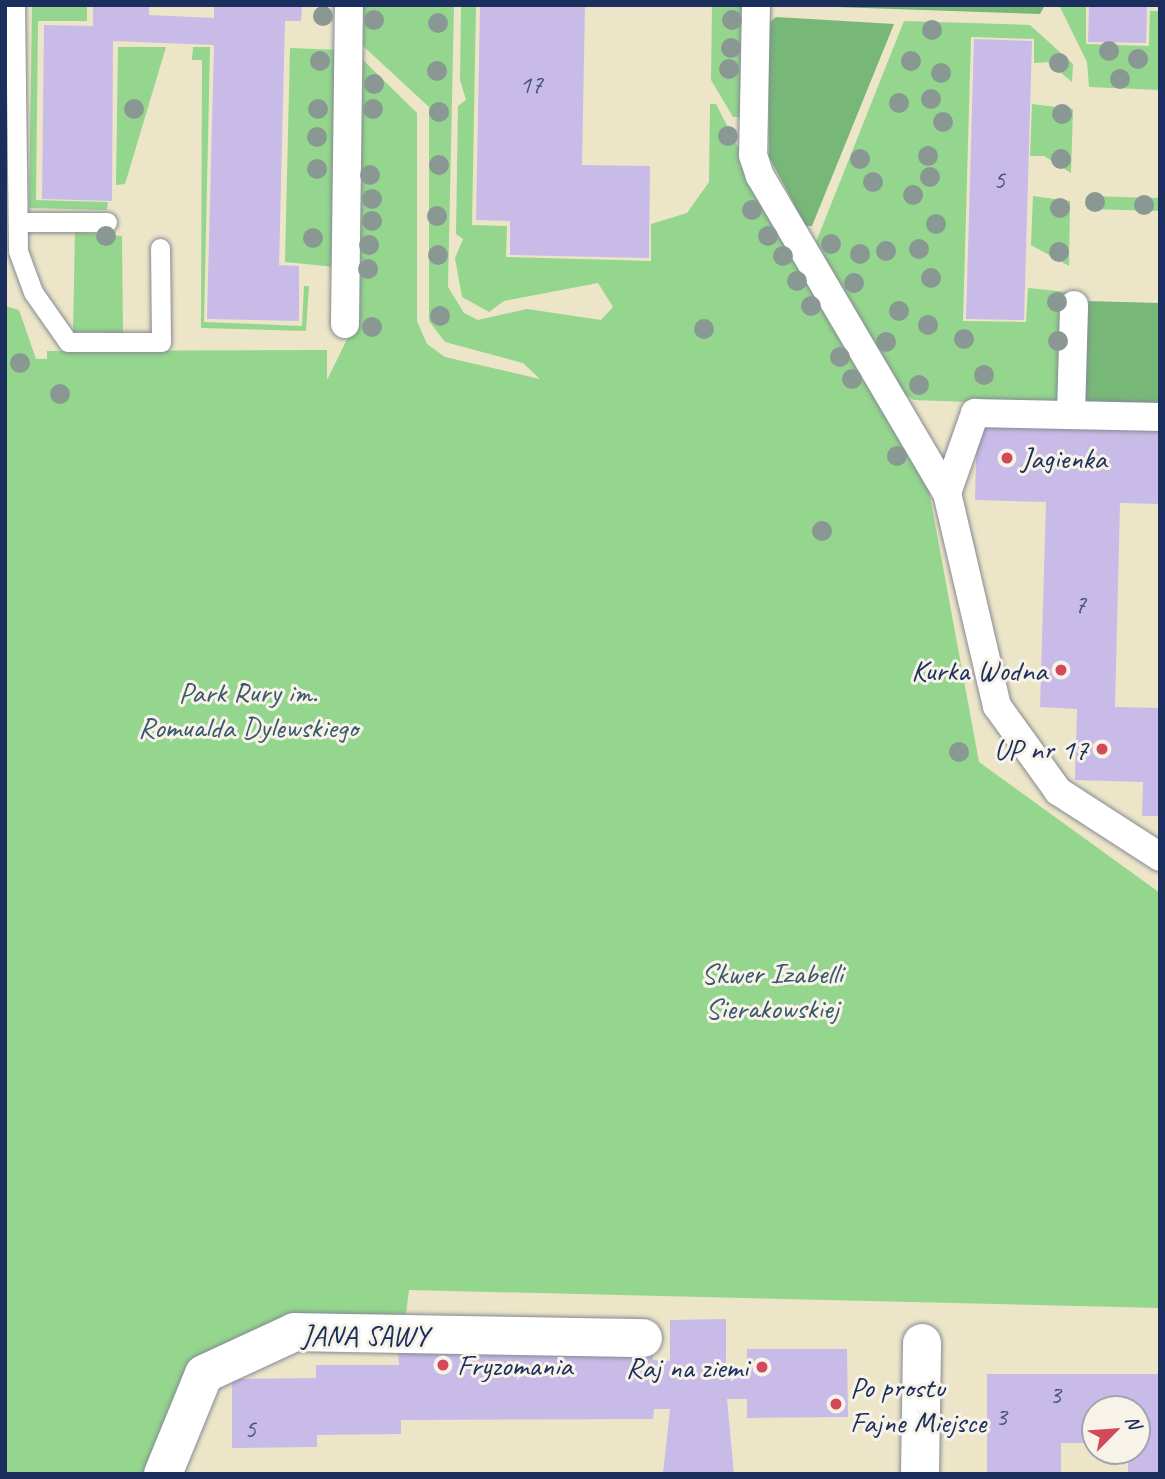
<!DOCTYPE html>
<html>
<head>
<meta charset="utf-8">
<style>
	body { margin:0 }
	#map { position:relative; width:1165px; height:1479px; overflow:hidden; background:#ede5c8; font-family:Caveat,sans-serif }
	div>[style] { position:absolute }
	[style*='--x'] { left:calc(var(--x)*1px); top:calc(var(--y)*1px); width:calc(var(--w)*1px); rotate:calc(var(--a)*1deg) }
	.green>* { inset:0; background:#94d68d }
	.forest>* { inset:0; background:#77b778 }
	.building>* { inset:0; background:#c9bbe7 }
	.roads { filter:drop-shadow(0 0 2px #848a93) drop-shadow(0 0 2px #848a93) }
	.service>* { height:19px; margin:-9.5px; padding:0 9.5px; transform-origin:9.5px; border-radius:9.5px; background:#fff }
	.pedestrian>* { height:28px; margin:-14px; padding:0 14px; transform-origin:14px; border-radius:14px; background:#fff }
	.minor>* { height:38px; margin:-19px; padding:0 19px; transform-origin:19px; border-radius:19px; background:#fff }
	.trees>* { width:20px; height:20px; margin:-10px; border-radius:50%; background:#8a9894 }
	.dots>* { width:19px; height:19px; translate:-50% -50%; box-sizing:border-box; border:4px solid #f7f3e8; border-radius:50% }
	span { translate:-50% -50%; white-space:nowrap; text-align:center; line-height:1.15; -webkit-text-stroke:6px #f7f3e8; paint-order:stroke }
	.number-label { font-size:26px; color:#465280 }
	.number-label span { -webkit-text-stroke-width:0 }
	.poi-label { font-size:30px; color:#1b2f5e }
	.left { translate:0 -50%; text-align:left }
	.right { translate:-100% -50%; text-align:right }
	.park-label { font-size:30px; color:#39596a }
	.street-label { font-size:30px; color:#1b2f5e }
	.frame { position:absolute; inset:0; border:7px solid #1b2f5e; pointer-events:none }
	.north { position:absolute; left:1081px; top:1395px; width:70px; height:70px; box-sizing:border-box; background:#f7f3e8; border:2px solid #9fa5b1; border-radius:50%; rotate:65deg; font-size:19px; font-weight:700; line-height:28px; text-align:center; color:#1b2f5e }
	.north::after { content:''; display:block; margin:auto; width:24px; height:32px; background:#d1495b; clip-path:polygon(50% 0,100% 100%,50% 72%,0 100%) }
</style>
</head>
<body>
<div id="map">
	<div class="green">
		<div style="clip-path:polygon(32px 5px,87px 5px,87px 21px,38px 21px,36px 200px,108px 202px,107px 210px,29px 208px)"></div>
		<div style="clip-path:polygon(363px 5px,454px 5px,448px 287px,464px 313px,478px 320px,527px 309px,601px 320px,613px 307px,598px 283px,504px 301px,489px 312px,462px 297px,455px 258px,463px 239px,456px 234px,458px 106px,466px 100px,460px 80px,461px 5px,476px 5px,472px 225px,507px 226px,506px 257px,651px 261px,651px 224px,687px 213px,709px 182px,710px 104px,716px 104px,739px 149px,740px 165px,929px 491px,979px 762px,1160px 893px,1160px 1308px,409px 1290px,406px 1314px,319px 1315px,204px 1354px,149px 1474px,5px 1474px,5px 306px,19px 310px,36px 359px,47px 359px,47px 351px,327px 350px,327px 380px,358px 317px,363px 60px,417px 113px,417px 321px,427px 344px,445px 357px,540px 379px,523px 363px,445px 342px,429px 321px,429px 107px,362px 45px)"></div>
		<div style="clip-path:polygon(712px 5px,742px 5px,741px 117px,733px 117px,711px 80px)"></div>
		<div style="clip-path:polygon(1059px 5px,1086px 5px,1086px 44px,1149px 46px,1150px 11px,1160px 11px,1160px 90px,1089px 87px,1087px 62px)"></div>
		<div style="clip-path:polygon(904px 21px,1030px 25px,1073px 64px,1072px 82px,1048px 62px,1034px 63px,1034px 39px,971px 37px,963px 321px,1026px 322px,1028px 288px,1067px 292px,1064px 393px,1053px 405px,914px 400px,904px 394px,816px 242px)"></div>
		<div style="clip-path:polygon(118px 47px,166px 47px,125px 184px,116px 185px)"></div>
		<div style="clip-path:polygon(193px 47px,210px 47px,204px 322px,302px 326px,304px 286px,309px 286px,306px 331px,201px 328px,202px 60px,192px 60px)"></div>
		<div style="clip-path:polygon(290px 48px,340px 50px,335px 267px,285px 262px)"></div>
		<div style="clip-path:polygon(1032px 104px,1073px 109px,1071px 173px,1044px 156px,1030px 156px)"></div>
		<div style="clip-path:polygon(1033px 196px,1070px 201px,1069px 266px,1031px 245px)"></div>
		<div style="clip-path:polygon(1087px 196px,1160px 198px,1160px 211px,1087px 209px)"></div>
		<div style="clip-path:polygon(75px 232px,122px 236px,123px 333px,73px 332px)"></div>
	</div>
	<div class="forest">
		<div style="clip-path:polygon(777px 5px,1045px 5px,1040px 14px)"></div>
		<div style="clip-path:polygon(776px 17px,894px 24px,812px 226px,806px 226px,769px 157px,768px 24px)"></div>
		<div style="clip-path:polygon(1084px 301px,1160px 303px,1160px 407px,1083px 402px)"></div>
	</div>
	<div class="building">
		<div style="clip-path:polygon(93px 5px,149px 5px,149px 15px,214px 18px,214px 5px,302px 5px,301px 21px,285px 21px,279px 265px,299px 266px,299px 321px,207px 319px,214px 45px,113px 41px,112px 201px,42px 199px,44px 25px,93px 26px)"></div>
		<div style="clip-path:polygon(480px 5px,585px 5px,582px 165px,650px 166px,649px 258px,510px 255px,510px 221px,476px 220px)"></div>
		<div style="clip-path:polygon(1089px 5px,1147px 5px,1146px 43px,1088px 42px)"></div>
		<div style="clip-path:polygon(974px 39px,1032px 41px,1024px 320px,966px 319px)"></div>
		<div style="clip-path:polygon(977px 426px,1160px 430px,1160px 504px,1120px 503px,1115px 707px,1160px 708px,1160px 816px,1142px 816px,1143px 782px,1075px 780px,1077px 709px,1040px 707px,1046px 502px,975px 500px)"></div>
		<div style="clip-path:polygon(726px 1319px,726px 1368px,747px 1368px,747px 1349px,847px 1349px,848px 1417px,747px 1418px,747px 1399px,727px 1399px,734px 1474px,663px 1474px,670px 1409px,654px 1409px,653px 1419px,401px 1420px,401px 1434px,317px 1435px,317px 1447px,232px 1448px,232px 1379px,316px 1378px,316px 1365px,399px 1365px,398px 1350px,653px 1349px,653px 1360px,670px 1361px,670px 1320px)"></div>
		<div style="clip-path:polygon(987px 1374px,1160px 1374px,1160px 1474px,1128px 1474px,1128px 1451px,1137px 1451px,1137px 1409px,1095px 1409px,1095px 1443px,1061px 1443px,1061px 1474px,987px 1474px)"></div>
	</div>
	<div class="roads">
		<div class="service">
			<div style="--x:15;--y:5;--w:246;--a:89.3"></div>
			<div style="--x:18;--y:251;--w:44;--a:69.9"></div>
			<div style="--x:33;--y:292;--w:61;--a:55"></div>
			<div style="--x:68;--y:342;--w:93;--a:0"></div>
			<div style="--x:161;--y:342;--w:94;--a:-90.6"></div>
			<div style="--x:18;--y:222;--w:89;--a:0"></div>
		</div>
		<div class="pedestrian">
			<div style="--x:756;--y:5;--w:150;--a:91.1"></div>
			<div style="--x:753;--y:155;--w:22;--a:72"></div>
			<div style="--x:760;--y:176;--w:368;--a:59.5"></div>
			<div style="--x:947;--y:493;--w:219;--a:76.8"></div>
			<div style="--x:997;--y:706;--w:105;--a:54.3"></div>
			<div style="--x:1058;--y:791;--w:121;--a:32.9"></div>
			<div style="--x:345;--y:324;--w:319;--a:-89.3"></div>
			<div style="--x:1071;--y:415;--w:110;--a:-88.4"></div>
			<div style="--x:947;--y:493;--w:85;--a:-70.7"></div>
			<div style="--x:975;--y:413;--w:185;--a:1.2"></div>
		</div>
		<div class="minor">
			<div style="--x:163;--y:1474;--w:108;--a:-67.7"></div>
			<div style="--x:204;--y:1374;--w:100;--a:-24.8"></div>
			<div style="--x:295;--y:1332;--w:348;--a:1"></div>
			<div style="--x:920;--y:1474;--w:131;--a:-89.1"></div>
		</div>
	</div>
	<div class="trees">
		<div style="left:323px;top:16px"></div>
		<div style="left:374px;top:20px"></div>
		<div style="left:732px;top:20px"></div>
		<div style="left:438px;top:23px"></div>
		<div style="left:932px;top:30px"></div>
		<div style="left:731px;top:48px"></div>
		<div style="left:1109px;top:51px"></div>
		<div style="left:1138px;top:59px"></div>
		<div style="left:320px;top:61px"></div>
		<div style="left:911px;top:61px"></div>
		<div style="left:1059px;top:63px"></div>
		<div style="left:729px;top:69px"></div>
		<div style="left:437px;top:71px"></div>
		<div style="left:941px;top:73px"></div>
		<div style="left:1120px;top:79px"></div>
		<div style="left:374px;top:84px"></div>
		<div style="left:931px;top:99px"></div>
		<div style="left:899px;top:103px"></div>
		<div style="left:134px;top:109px"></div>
		<div style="left:318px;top:109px"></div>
		<div style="left:373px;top:109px"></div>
		<div style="left:439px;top:112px"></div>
		<div style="left:1062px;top:114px"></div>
		<div style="left:943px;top:122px"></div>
		<div style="left:728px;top:136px"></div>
		<div style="left:317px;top:137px"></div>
		<div style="left:928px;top:156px"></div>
		<div style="left:860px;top:159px"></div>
		<div style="left:1061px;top:159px"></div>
		<div style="left:439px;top:165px"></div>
		<div style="left:317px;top:169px"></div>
		<div style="left:370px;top:175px"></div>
		<div style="left:930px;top:177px"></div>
		<div style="left:873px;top:182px"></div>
		<div style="left:913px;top:195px"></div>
		<div style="left:372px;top:199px"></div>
		<div style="left:1095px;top:202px"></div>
		<div style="left:1144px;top:205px"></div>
		<div style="left:1060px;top:208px"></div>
		<div style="left:752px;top:210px"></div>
		<div style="left:437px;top:216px"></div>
		<div style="left:372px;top:221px"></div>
		<div style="left:936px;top:224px"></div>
		<div style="left:106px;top:236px"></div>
		<div style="left:768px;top:236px"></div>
		<div style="left:313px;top:238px"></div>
		<div style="left:831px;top:244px"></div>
		<div style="left:369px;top:245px"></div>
		<div style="left:919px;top:249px"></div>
		<div style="left:886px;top:251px"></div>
		<div style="left:1059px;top:252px"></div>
		<div style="left:860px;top:254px"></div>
		<div style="left:438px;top:255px"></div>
		<div style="left:783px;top:256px"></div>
		<div style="left:368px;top:269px"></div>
		<div style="left:931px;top:278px"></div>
		<div style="left:797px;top:281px"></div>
		<div style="left:854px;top:283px"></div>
		<div style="left:1057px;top:302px"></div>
		<div style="left:811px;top:306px"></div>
		<div style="left:899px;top:311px"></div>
		<div style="left:440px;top:316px"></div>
		<div style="left:928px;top:325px"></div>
		<div style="left:372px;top:327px"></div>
		<div style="left:704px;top:329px"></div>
		<div style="left:964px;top:339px"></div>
		<div style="left:1058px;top:341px"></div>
		<div style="left:886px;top:342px"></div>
		<div style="left:840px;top:357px"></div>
		<div style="left:20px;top:363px"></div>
		<div style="left:984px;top:375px"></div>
		<div style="left:852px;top:379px"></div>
		<div style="left:919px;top:385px"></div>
		<div style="left:60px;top:394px"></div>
		<div style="left:897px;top:456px"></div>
		<div style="left:822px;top:531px"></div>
		<div style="left:959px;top:752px"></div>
	</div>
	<div class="dots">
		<div style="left:1007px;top:458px;background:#d1495b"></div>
		<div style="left:1061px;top:670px;background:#d1495b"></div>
		<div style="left:1102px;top:749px;background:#d1495b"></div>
		<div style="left:443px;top:1365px;background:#d1495b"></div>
		<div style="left:762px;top:1367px;background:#d1495b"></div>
		<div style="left:836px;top:1404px;background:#d1495b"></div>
	</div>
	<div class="number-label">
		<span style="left:531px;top:85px">17</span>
		<span style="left:999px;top:180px">5</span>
		<span style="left:1080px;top:605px">7</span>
		<span style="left:1055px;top:1395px">3</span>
		<span style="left:1001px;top:1417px">3</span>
		<span style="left:250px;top:1429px">5</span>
	</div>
	<div class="poi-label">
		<span class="left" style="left:1021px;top:458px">Jagienka</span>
		<span class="right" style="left:1047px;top:670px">Kurka Wodna</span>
		<span class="right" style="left:1088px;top:749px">UP nr 17</span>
		<span class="left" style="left:457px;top:1365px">Fryzomania</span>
		<span class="right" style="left:748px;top:1367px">Raj na ziemi</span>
		<span class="left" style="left:850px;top:1404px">Po prostu<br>Fajne Miejsce</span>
	</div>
	<div class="park-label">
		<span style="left:248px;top:709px">Park Rury im.<br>Romualda Dylewskiego</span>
		<span style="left:772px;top:990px">Skwer Izabelli<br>Sierakowskiej</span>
	</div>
	<div class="street-label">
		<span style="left:365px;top:1335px">JANA SAWY</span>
	</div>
	<div class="frame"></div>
	<div class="north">N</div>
</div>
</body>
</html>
